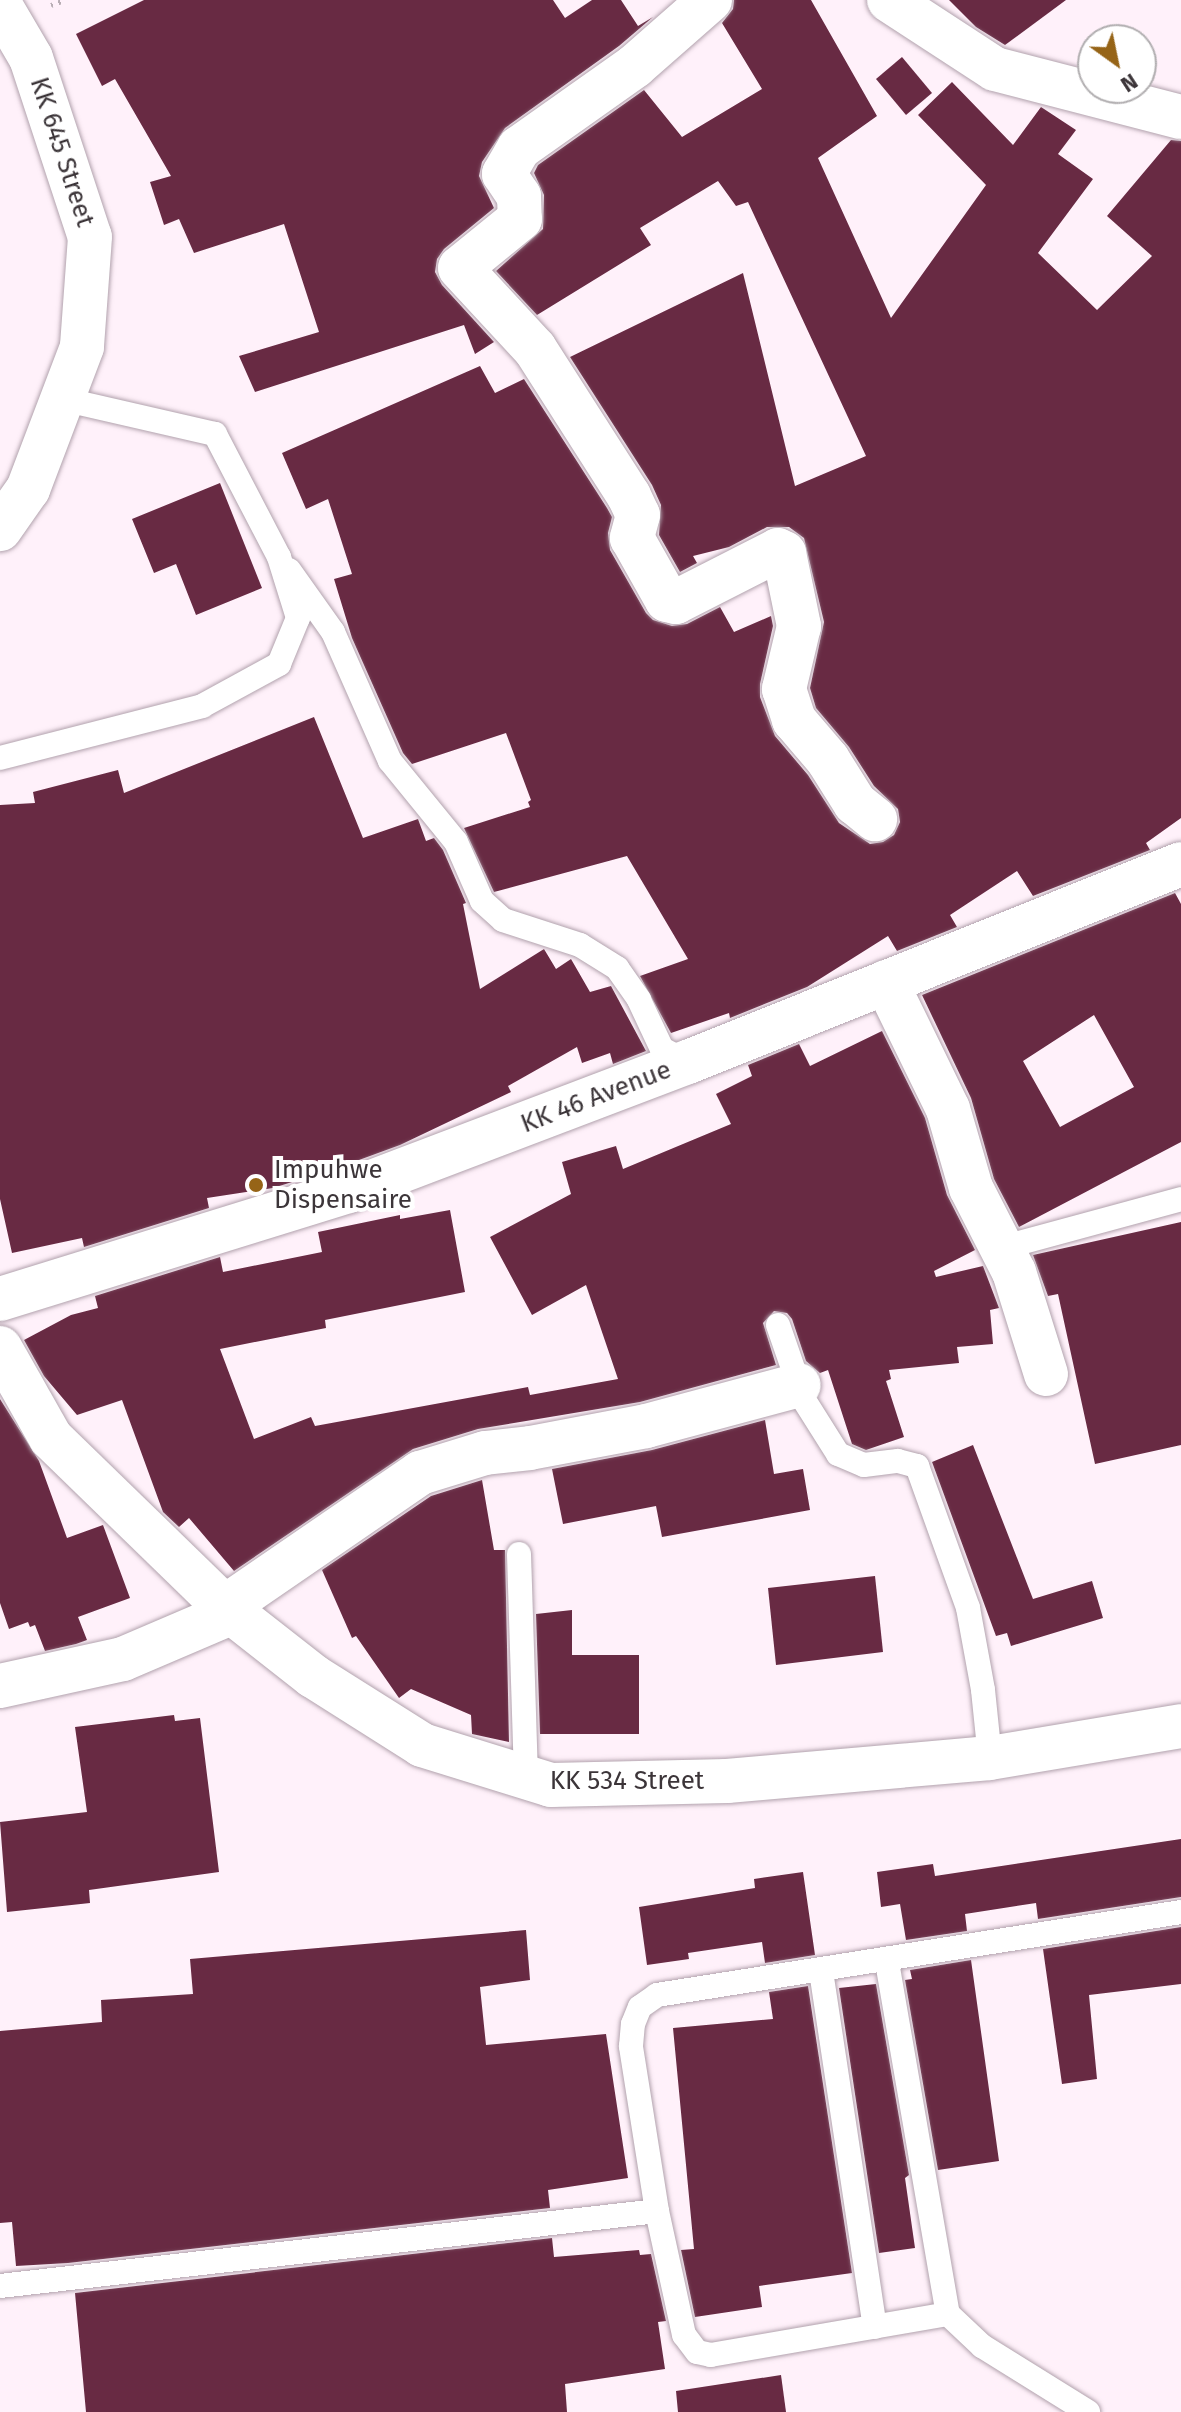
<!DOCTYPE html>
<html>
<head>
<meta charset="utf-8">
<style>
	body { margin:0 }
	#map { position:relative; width:1181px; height:2412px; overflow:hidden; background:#fff1fa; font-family:"Fira Sans",sans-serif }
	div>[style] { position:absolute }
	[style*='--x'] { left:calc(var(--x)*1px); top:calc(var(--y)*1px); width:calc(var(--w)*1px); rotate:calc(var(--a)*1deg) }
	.building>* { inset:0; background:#682a43 }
	.path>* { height:5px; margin-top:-2.5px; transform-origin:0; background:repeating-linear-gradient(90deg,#b8adb4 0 2px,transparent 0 8px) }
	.roads { filter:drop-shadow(0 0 2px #b2a2ad) drop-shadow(0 0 2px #b2a2ad) }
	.service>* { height:24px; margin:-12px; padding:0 12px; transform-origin:12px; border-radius:12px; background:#fff }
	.minor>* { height:44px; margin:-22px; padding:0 22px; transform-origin:22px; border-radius:22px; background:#fff }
	.dots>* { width:22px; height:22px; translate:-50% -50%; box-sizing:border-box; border:4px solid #fff; border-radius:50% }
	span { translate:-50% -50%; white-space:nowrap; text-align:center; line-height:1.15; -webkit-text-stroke:8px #fff; paint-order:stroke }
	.street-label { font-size:26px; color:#3c3539 }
	.poi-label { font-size:26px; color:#3c3539 }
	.left { translate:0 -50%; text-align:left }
	.north { position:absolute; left:1077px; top:24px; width:80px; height:80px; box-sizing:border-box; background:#fff; border:2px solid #b1aeb0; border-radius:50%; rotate:147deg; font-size:22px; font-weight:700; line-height:32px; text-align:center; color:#3c3539 }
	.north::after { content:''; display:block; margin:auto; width:28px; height:36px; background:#966417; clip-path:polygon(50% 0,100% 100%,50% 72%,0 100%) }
</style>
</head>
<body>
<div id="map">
	<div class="building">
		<div style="clip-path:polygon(144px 0,553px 0,565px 18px,592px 0,621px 0,638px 26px,653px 17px,619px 46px,505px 128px,482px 162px,479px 176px,494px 208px,444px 249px,437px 259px,435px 272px,442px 285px,494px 342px,475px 354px,464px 325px,255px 392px,239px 356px,319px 332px,284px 224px,194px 253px,179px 219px,164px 225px,150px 182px,171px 176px,115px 79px,102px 86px,76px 34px)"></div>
		<div style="clip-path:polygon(734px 0,811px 0,877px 116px,818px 158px,891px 318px,986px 185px,918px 115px,952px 82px,1013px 145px,1041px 107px,1076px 130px,1058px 154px,1093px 179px,1038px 253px,1097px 310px,1152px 256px,1107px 216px,1171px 140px,1181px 141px,1181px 818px,1146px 843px,1150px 850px,1033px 896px,1017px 871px,950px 915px,957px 927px,897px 951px,888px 936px,807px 987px,730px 1018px,729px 1013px,671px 1033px,640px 976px,688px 959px,627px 856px,494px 892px,464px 828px,530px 807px,528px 802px,531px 800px,506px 733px,412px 764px,403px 753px,352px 638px,334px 579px,352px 574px,328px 499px,306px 509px,282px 453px,480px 366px,495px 393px,524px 379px,607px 508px,612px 517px,608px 533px,610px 550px,646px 613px,653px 620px,672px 626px,687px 624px,720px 607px,734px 632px,771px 616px,773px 626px,760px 684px,760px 697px,775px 736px,808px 775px,839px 823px,870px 844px,883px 842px,894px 835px,900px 822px,898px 809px,874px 786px,849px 747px,816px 708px,810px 688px,824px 622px,804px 538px,789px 527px,767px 527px,729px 547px,693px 556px,697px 563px,680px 572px,659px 535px,661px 505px,652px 485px,570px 357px,743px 273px,795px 486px,866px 456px,748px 202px,736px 206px,718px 181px,640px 228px,651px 245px,537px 315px,496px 271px,543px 229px,544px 195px,534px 173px,538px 165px,644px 90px,682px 137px,762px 89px,722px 23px,733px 9px)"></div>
		<div style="clip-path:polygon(949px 0,1066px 0,1005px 45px,976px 27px)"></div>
		<div style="clip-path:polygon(902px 57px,932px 93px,906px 115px,876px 79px)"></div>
		<div style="clip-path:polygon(220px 483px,262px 588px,196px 615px,176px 564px,154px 573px,132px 519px)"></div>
		<div style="clip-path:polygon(314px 717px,363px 838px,418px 819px,426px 841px,434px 838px,443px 850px,466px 903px,463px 904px,480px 989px,544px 949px,556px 969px,571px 959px,590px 992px,611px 986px,646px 1051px,613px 1064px,610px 1053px,582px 1063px,577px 1047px,508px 1086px,511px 1092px,400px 1145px,340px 1167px,273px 1188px,207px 1198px,209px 1208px,84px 1247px,82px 1238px,12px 1253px,0 1199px,0 805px,35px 803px,33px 792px,118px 770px,124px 793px)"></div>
		<div style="clip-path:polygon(evenodd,1175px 893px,1181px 904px,1181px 1142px,1019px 1227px,994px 1179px,971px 1098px,922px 995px,1175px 893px,1094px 1015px,1134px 1087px,1060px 1127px,1023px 1061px,1094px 1015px)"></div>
		<div style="clip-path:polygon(882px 1031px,925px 1118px,947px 1195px,975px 1250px,934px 1271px,936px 1277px,983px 1266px,999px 1308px,990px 1310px,993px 1344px,957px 1347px,959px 1363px,889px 1370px,891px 1379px,886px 1381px,904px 1437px,866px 1450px,852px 1444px,828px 1370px,820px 1373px,806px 1361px,792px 1319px,787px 1313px,774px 1311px,763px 1323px,776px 1365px,640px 1402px,478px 1429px,413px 1449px,234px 1571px,189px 1518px,179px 1527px,163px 1512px,122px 1400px,77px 1415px,44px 1376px,24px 1340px,71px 1315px,98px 1308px,95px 1296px,220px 1257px,223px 1272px,322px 1252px,318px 1232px,400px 1215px,400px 1219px,450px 1210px,465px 1292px,325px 1320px,326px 1328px,220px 1349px,254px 1439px,311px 1417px,315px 1426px,528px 1387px,530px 1395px,618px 1379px,586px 1285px,532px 1315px,490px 1237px,571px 1194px,562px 1162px,616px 1146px,623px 1169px,731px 1124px,716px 1094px,752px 1076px,748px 1065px,799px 1044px,810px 1066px)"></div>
		<div style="clip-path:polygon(1181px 1222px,1181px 1445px,1095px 1464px,1058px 1294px,1048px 1296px,1033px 1255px)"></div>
		<div style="clip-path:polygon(0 1399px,39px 1461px,67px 1538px,103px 1525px,130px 1598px,78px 1617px,87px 1640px,76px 1644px,45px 1651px,35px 1625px,30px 1627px,28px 1622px,9px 1629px,0 1603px)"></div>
		<div style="clip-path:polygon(765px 1420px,774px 1474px,803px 1469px,810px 1510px,662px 1537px,656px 1506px,563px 1524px,552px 1469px,652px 1450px)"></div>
		<div style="clip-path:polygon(973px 1445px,1033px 1599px,1092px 1581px,1103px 1618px,1011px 1646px,1007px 1633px,996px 1636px,932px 1462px)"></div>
		<div style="clip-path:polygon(482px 1480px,494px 1550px,505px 1550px,509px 1742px,472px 1734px,471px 1715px,411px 1689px,399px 1698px,356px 1636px,352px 1638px,322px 1570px,431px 1496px)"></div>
		<div style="clip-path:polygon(875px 1576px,883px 1652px,776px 1665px,768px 1588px)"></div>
		<div style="clip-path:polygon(572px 1610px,572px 1655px,639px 1655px,639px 1734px,540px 1734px,536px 1614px)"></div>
		<div style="clip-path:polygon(174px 1715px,175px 1721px,200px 1718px,219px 1872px,89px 1890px,90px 1903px,7px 1912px,0 1822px,87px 1812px,75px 1727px)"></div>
		<div style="clip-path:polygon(1181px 1839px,1181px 1897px,1038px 1919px,1036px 1903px,965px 1914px,967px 1931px,906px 1940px,900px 1904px,881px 1907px,877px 1872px,933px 1864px,935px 1876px)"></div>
		<div style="clip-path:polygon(803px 1872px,815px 1955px,765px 1963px,762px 1942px,688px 1953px,689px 1959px,647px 1965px,639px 1907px,755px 1888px,754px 1879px)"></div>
		<div style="clip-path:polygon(1181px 1927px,1181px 1984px,1089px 1995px,1097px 2079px,1062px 2084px,1043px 1949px)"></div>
		<div style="clip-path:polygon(526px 1930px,530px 1980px,480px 1987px,486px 2045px,606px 2034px,628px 2178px,548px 2190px,550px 2208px,68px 2263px,16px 2266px,12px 2222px,0 2223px,0 2031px,102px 2022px,101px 2000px,193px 1994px,190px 1959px)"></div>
		<div style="clip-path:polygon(971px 1960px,999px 2161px,938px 2170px,905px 1980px,912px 1979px,910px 1970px)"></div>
		<div style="clip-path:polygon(876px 1984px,909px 2175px,905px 2178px,915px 2248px,879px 2253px,839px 1988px)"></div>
		<div style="clip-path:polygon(808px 1986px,852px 2273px,759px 2286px,762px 2307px,695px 2317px,681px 2250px,694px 2249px,673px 2028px,773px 2019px,769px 1992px)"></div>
		<div style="clip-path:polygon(552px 2238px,554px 2257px,639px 2250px,640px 2255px,651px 2254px,666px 2321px,658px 2322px,665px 2369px,565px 2384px,567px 2412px,86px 2412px,75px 2293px)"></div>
		<div style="clip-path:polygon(781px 2375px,786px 2412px,678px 2412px,676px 2391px)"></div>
	</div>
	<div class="path">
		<div style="--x:51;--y:5;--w:15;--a:-20"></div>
	</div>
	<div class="roads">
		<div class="service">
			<div style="--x:289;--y:570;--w:76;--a:54.6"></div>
			<div style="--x:333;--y:632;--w:141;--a:66.2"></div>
			<div style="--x:390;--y:761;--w:104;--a:50.8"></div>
			<div style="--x:456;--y:842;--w:64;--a:66.2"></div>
			<div style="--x:482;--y:901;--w:28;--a:42"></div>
			<div style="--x:503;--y:920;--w:81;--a:18"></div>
			<div style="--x:580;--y:945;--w:44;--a:31.9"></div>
			<div style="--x:617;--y:968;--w:39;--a:55"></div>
			<div style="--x:639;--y:1000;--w:54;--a:64.9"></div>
			<div style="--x:662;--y:1049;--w:29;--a:27"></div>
			<div style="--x:0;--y:758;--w:209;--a:-14.4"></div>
			<div style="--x:202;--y:706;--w:88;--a:-28.6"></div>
			<div style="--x:279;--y:664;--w:50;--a:-67.6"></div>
			<div style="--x:298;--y:618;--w:64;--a:-107.3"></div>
			<div style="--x:279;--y:557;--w:139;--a:-117.5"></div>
			<div style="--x:215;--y:434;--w:157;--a:-167.1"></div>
			<div style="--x:1001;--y:1248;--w:187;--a:-15.2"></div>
			<div style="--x:778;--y:1325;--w:79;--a:70.9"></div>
			<div style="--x:804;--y:1400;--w:64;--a:57.8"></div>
			<div style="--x:838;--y:1454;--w:28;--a:23"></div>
			<div style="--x:864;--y:1465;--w:34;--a:-7"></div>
			<div style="--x:898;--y:1461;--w:20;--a:15"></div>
			<div style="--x:917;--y:1466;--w:151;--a:70.2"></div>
			<div style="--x:968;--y:1608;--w:83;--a:79.6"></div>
			<div style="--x:983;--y:1690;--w:68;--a:84.1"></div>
			<div style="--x:519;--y:1554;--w:223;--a:88.2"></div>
			<div style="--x:887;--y:1962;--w:357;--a:80.2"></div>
			<div style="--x:948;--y:2314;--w:47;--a:43.3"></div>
			<div style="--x:982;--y:2346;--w:125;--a:31.9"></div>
			<div style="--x:821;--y:1971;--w:360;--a:81.4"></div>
			<div style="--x:0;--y:2286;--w:661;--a:-6.51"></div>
			<div style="--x:948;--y:2314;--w:241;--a:170.2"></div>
			<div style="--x:711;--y:2355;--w:14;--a:-168"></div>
			<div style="--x:697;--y:2352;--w:21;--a:-127"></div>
			<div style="--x:684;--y:2335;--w:127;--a:-102.3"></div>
			<div style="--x:657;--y:2211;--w:167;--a:-99"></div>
			<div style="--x:631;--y:2046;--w:22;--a:-85"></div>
			<div style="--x:633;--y:2024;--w:18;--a:-68"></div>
			<div style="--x:640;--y:2007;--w:21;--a:-35"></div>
			<div style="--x:657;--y:1995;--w:531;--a:-9"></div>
		</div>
		<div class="minor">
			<div style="--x:710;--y:0;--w:100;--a:138.7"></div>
			<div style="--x:635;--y:66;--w:142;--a:144.7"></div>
			<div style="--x:519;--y:148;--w:30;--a:120"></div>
			<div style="--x:504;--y:174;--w:27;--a:56"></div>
			<div style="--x:519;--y:196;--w:23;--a:88"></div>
			<div style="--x:520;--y:219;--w:77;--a:140.8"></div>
			<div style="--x:460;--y:268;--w:110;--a:47.2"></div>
			<div style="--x:535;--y:349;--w:174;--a:57.4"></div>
			<div style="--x:629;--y:496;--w:21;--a:65"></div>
			<div style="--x:638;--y:515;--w:24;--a:105"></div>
			<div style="--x:632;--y:538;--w:71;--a:60.6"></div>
			<div style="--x:667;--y:600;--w:9;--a:13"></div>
			<div style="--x:676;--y:602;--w:114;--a:-27"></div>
			<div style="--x:778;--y:550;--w:7;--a:27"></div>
			<div style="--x:784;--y:553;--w:75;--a:78.4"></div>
			<div style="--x:799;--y:626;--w:65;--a:103.4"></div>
			<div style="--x:784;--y:689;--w:33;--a:72"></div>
			<div style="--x:794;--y:720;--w:52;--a:49.6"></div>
			<div style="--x:828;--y:760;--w:51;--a:57.9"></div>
			<div style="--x:855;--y:803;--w:26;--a:39"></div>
			<div style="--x:889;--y:0;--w:126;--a:33.1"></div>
			<div style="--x:995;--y:69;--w:192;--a:14.5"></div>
			<div style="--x:0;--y:5;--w:61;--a:59.7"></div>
			<div style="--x:31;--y:58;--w:188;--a:71.8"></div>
			<div style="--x:90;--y:237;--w:110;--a:94.2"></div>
			<div style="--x:82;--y:347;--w:152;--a:110.8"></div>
			<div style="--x:28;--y:489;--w:49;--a:125"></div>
			<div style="--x:886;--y:982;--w:141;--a:64"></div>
			<div style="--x:948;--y:1109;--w:82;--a:73.8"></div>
			<div style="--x:971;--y:1188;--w:94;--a:62.9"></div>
			<div style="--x:1014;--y:1272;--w:107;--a:72.6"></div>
			<div style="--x:0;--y:1299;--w:364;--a:-17.2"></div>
			<div style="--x:348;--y:1191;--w:364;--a:-20.8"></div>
			<div style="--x:688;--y:1062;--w:531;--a:-21.88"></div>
			<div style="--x:0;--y:1348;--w:103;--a:60.5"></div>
			<div style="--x:51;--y:1438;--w:243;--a:44.2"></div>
			<div style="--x:225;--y:1607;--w:112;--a:38.1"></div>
			<div style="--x:313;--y:1676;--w:129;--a:32.3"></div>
			<div style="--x:422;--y:1745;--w:135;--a:17.2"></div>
			<div style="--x:551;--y:1785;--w:176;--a:-1.3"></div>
			<div style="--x:727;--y:1781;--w:264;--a:-5"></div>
			<div style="--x:990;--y:1758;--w:194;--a:-9.5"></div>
			<div style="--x:225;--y:1607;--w:237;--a:-34.5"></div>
			<div style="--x:420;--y:1473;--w:68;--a:-17.1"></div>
			<div style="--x:485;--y:1453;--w:45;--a:-6.3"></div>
			<div style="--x:530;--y:1448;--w:118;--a:-10.7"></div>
			<div style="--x:646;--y:1426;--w:158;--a:-15"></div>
			<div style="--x:0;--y:1686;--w:126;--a:-12.4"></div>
			<div style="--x:123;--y:1659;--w:117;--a:-23.1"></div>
		</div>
	</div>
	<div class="dots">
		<div style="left:256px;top:1185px;background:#966417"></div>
	</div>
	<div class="street-label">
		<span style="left:62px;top:152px;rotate:72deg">KK 645 Street</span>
		<span style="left:596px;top:1097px;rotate:-21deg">KK 46 Avenue</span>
		<span style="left:627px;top:1781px">KK 534 Street</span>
	</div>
	<div class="poi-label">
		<span class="left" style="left:274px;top:1185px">Impuhwe<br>Dispensaire</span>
	</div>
	<div class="north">N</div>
</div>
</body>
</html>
